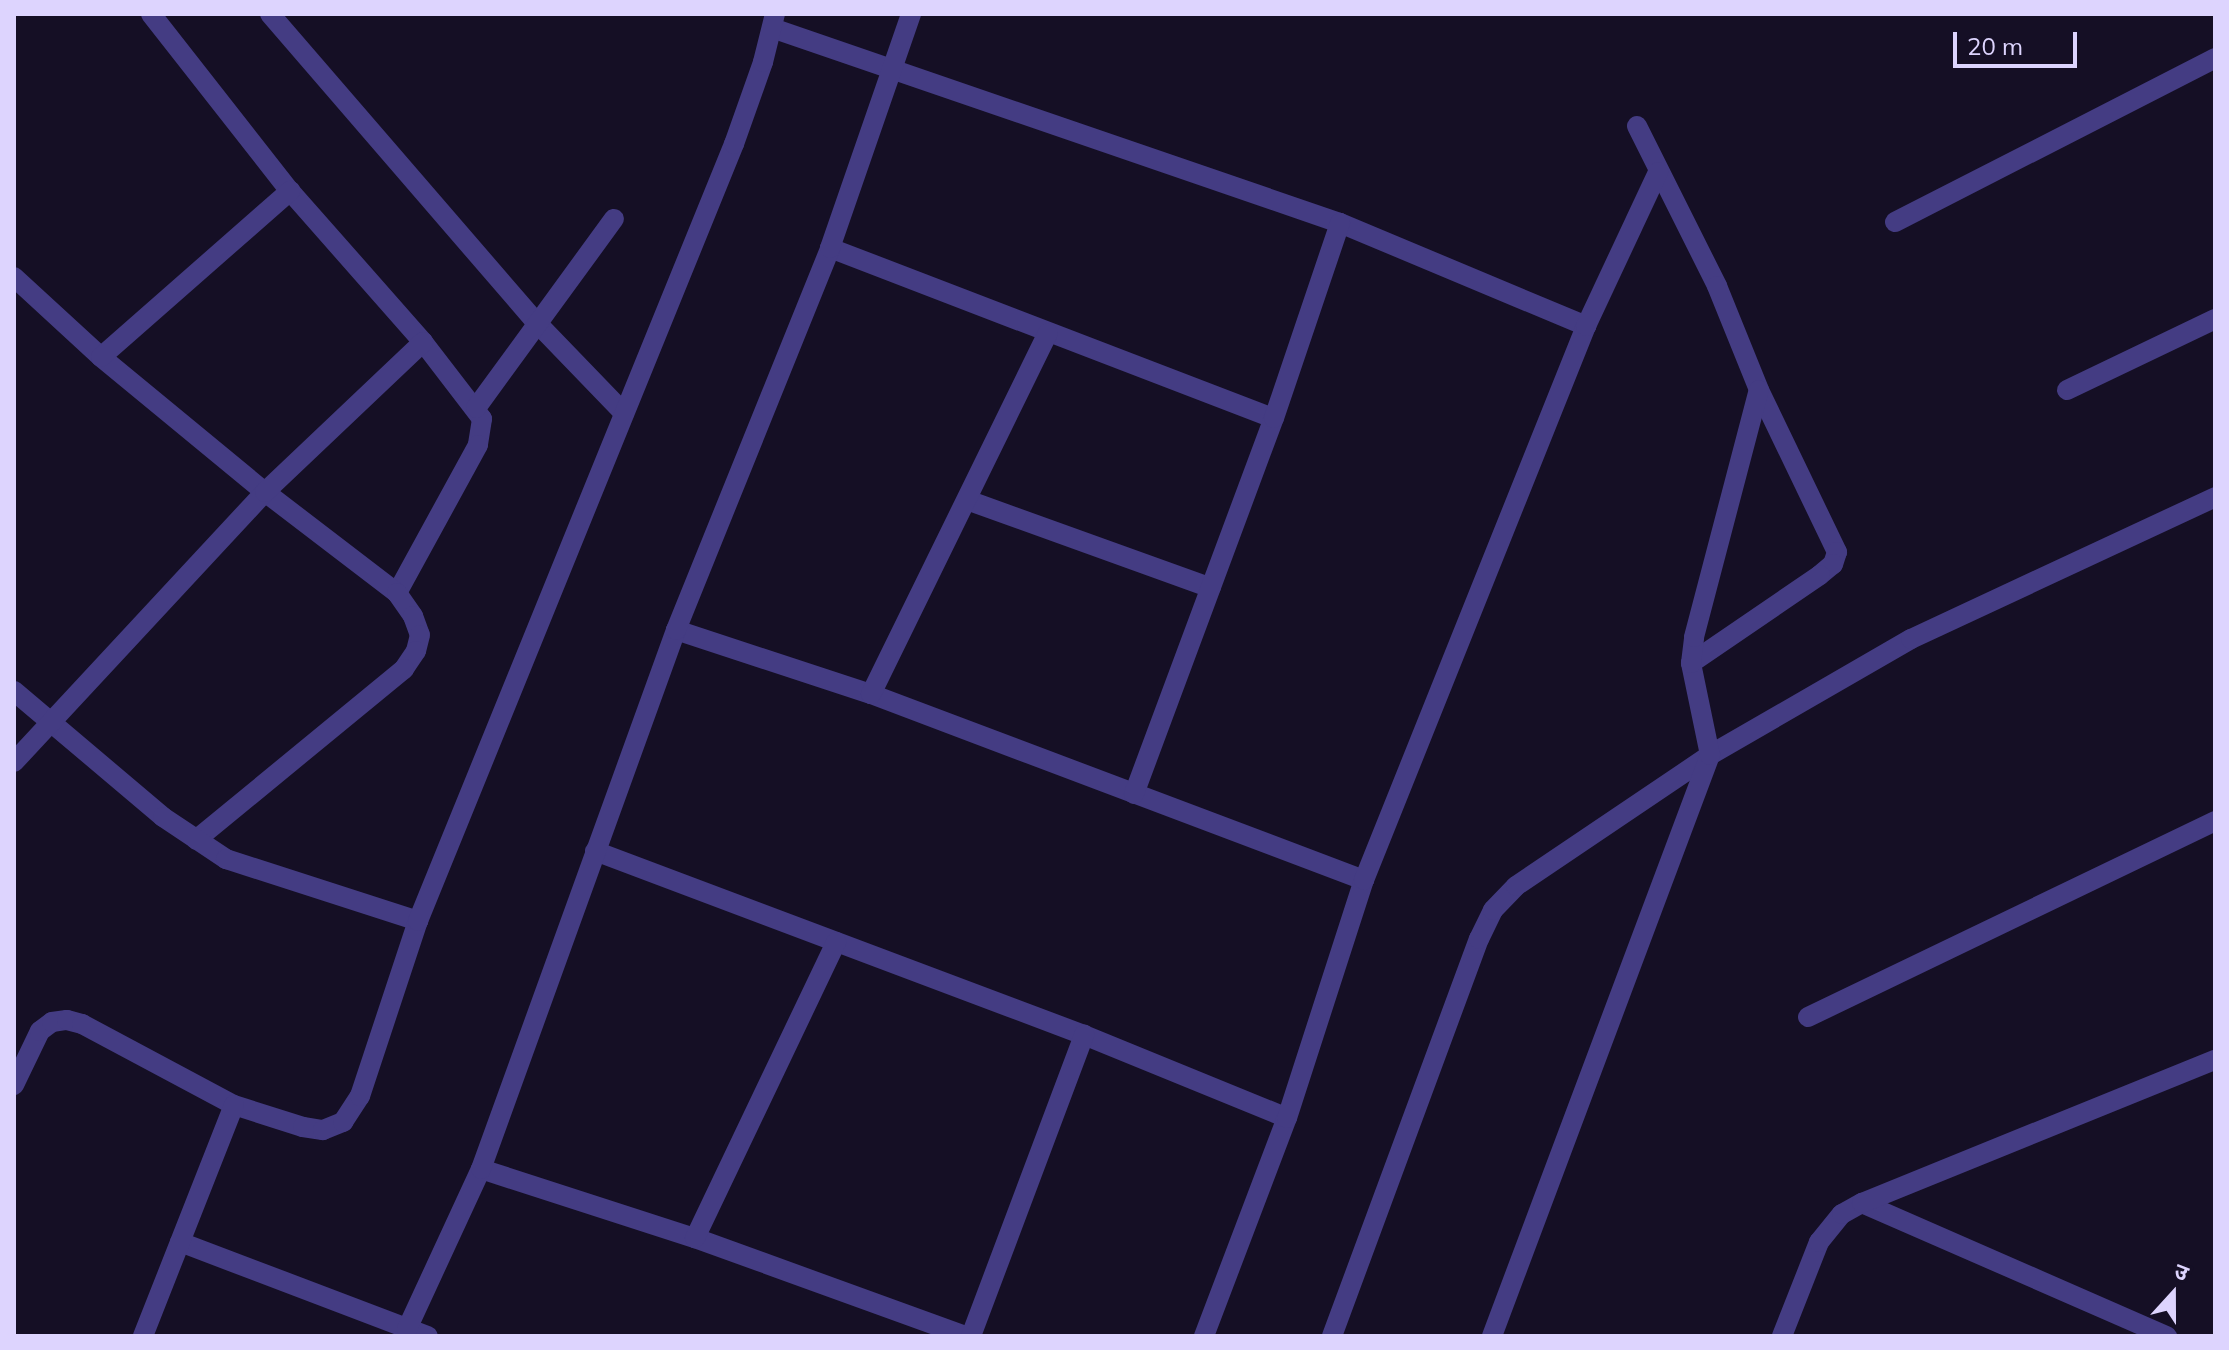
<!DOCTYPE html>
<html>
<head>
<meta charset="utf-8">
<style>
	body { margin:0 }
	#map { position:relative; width:2229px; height:1350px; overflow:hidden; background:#150f25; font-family:Mulish,"Noto Sans Devanagari",sans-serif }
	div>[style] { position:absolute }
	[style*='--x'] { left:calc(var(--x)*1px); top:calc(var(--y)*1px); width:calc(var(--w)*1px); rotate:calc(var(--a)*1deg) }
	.street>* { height:20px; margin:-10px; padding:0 10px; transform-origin:10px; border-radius:10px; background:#443c83 }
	span { translate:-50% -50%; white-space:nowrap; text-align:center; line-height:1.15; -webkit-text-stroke:7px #150f25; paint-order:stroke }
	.frame { position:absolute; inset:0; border:16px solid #ddd4fe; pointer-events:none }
	.north { position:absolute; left:2133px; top:1254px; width:80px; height:80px; -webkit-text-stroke:6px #150f25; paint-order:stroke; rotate:21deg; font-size:22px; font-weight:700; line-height:32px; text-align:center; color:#ddd4fe }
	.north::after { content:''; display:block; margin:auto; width:28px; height:36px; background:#ddd4fe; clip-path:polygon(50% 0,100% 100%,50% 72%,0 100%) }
	.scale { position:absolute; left:1953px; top:32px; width:124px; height:36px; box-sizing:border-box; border:4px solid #ddd4fe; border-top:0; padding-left:10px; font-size:24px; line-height:28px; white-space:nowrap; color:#ddd4fe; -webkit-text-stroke:6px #150f25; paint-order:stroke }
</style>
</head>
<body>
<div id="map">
	<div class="street">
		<div style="--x:151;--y:14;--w:225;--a:51.9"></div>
		<div style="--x:290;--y:191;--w:201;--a:48.6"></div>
		<div style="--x:423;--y:342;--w:97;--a:52.5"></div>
		<div style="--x:482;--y:419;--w:26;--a:99"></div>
		<div style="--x:478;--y:445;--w:169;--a:118.7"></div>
		<div style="--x:270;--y:14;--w:410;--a:49.2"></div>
		<div style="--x:538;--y:324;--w:124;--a:46"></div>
		<div style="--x:772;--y:28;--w:601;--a:18.95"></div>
		<div style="--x:1340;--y:223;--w:267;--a:22.7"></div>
		<div style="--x:1637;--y:126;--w:179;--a:63.4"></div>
		<div style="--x:1717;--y:286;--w:112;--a:68"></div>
		<div style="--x:1759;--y:390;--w:180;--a:64.3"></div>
		<div style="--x:1837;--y:552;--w:13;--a:108"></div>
		<div style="--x:1833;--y:564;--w:17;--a:140"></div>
		<div style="--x:1820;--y:575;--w:156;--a:145.7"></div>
		<div style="--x:1895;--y:222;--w:360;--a:-27.1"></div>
		<div style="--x:830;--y:248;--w:475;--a:21"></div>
		<div style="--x:14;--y:277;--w:118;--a:42.6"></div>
		<div style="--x:101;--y:357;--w:212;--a:39.5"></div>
		<div style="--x:265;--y:492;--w:166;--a:37.4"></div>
		<div style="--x:397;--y:593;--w:28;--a:55"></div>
		<div style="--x:413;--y:616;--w:20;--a:70"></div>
		<div style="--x:420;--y:635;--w:16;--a:104"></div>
		<div style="--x:416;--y:651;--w:22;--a:124"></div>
		<div style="--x:404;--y:669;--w:269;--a:140.6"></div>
		<div style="--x:101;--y:357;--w:252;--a:-41.3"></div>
		<div style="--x:2067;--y:390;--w:164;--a:-25.6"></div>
		<div style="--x:476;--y:408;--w:234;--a:-53.9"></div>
		<div style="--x:967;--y:500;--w:259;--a:19.8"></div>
		<div style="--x:676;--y:630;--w:205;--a:18.2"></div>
		<div style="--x:871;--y:694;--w:527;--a:20.67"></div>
		<div style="--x:14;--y:691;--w:195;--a:40.2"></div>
		<div style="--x:163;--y:817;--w:76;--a:33.7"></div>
		<div style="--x:226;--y:859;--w:202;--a:17.9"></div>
		<div style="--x:871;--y:694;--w:402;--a:-63.9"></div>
		<div style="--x:14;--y:762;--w:369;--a:-47.1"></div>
		<div style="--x:265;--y:492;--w:218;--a:-43.5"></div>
		<div style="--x:1134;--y:794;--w:401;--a:-69.6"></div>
		<div style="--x:1274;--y:418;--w:206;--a:-71.3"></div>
		<div style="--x:595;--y:851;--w:522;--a:20.62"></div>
		<div style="--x:1084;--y:1035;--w:219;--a:22.2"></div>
		<div style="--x:1808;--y:1017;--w:452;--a:-25.7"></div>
		<div style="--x:14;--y:1085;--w:60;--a:-64.3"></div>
		<div style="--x:40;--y:1031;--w:15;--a:-37"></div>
		<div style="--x:52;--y:1022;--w:15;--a:-8"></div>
		<div style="--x:67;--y:1020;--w:16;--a:15"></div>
		<div style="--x:82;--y:1024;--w:172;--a:28.1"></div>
		<div style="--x:234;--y:1105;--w:72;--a:17.7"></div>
		<div style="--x:303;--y:1127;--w:20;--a:9"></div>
		<div style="--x:323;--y:1130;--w:22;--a:-22"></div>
		<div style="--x:343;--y:1122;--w:31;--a:-57"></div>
		<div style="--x:360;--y:1096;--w:184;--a:-71.7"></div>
		<div style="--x:418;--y:921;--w:839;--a:-67.87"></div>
		<div style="--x:734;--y:144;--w:87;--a:-70.5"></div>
		<div style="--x:763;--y:62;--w:49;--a:-76"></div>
		<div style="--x:481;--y:1169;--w:225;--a:17.9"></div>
		<div style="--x:695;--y:1238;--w:288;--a:19.9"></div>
		<div style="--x:1862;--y:1203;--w:333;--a:23.6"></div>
		<div style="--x:695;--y:1238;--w:328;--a:-64.5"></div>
		<div style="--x:180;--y:1242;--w:265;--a:20.8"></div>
		<div style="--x:407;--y:1329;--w:176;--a:-65.2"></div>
		<div style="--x:481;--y:1169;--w:573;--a:-70.11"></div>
		<div style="--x:676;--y:630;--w:412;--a:-68"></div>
		<div style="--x:830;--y:248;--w:248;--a:-70.9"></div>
		<div style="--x:143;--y:1336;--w:248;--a:-68.5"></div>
		<div style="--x:971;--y:1336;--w:322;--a:-69.4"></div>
		<div style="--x:1204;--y:1336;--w:233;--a:-69.2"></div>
		<div style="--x:1287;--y:1118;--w:250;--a:-72.1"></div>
		<div style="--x:1364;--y:880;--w:597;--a:-68.16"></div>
		<div style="--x:1586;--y:326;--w:170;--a:-64.9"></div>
		<div style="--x:1332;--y:1336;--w:423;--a:-69.7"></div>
		<div style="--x:1479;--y:939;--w:32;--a:-64"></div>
		<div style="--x:1493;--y:910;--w:33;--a:-46"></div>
		<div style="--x:1516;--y:886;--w:234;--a:-34"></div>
		<div style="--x:1710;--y:755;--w:232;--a:-30"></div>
		<div style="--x:1911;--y:639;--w:336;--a:-25"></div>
		<div style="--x:1492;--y:1336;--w:621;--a:-69.43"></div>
		<div style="--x:1710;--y:755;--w:94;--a:-101.7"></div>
		<div style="--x:1691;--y:663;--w:26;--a:-83"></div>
		<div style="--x:1694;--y:637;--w:255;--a:-75.3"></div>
		<div style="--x:1782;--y:1336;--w:101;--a:-68.5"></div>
		<div style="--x:1819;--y:1242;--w:36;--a:-51"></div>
		<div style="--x:1842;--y:1214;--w:23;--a:-29"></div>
		<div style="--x:1862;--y:1203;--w:381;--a:-22.1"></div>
	</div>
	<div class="frame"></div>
	<div class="north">उ</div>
	<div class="scale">20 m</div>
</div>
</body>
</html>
